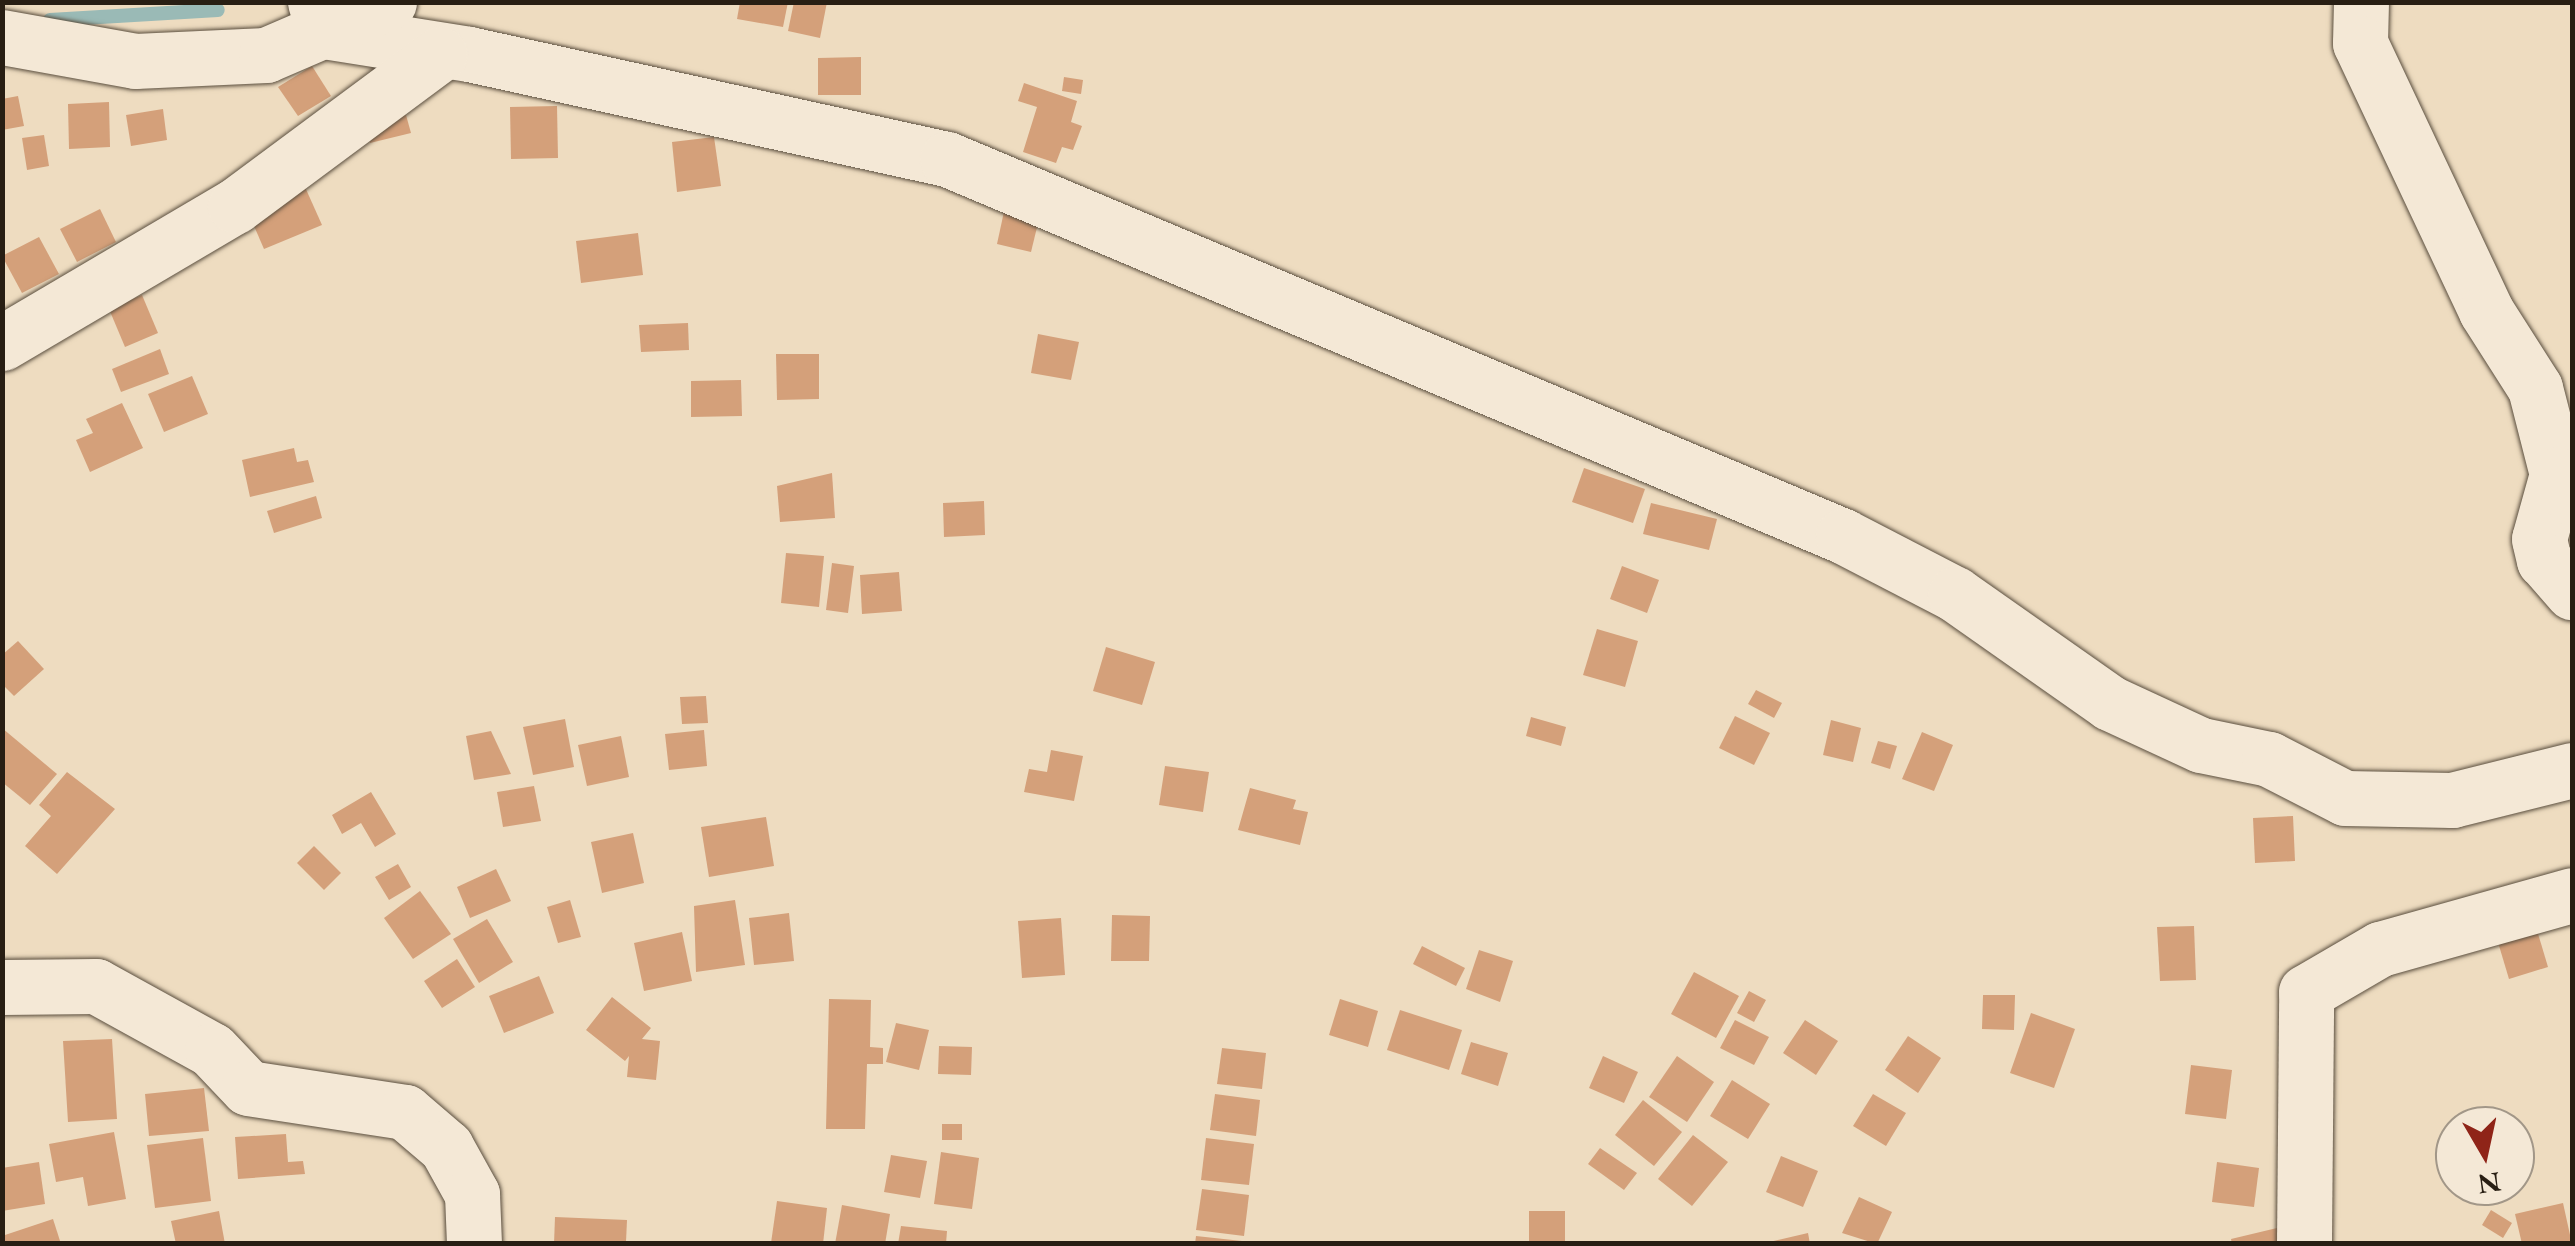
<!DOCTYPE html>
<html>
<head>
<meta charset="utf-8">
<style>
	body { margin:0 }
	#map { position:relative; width:2575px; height:1246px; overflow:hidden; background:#eedcc0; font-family:"EB Garamond",serif }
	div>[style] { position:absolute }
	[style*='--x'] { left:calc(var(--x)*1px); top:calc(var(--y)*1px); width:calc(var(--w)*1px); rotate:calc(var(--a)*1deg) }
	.stream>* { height:14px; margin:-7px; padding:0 7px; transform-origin:7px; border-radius:7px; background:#9abab6 }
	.building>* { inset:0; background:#d4a07a }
	.roads { filter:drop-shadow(0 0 2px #5a4e3e) drop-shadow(0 0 2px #5a4e3e) }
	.street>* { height:55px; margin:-27.5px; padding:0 27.5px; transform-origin:27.5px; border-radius:27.5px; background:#f4e8d6 }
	span { translate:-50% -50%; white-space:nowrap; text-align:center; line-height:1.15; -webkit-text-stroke:10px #f4e8d6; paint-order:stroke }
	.frame { position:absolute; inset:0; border:5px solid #281e13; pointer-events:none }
	.north { position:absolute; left:2435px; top:1106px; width:100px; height:100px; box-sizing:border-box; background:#f4e8d6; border:2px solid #a29788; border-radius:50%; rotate:171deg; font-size:28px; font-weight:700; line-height:40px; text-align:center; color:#281e13 }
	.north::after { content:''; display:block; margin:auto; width:35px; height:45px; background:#8f2418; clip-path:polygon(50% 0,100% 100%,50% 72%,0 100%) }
</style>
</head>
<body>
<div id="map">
	<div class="stream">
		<div style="--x:50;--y:20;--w:168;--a:-3.4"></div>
	</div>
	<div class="building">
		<div style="clip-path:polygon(740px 2px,788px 2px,783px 27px,737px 19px)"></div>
		<div style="clip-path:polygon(794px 2px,827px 2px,820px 38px,788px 31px)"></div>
		<div style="clip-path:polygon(861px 57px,861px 95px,818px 95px,818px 58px)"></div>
		<div style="clip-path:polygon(312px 66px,331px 96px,298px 116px,278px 87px)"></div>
		<div style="clip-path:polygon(1064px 77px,1083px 80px,1081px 94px,1062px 91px)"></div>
		<div style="clip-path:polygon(1024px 83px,1077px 101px,1071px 122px,1082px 126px,1073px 150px,1062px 147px,1056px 163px,1023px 152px,1037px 107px,1018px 101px)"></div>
		<div style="clip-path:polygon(18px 96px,24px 126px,2px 130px,2px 99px)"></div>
		<div style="clip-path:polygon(109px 102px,110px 147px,69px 149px,68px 104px)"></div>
		<div style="clip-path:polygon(557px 106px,558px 158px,511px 159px,510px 107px)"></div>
		<div style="clip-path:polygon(163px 109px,167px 140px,131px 146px,126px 115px)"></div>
		<div style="clip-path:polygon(406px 115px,411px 133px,370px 143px,365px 125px)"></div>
		<div style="clip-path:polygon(44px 135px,49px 166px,27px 170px,22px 138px)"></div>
		<div style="clip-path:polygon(714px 137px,721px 186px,677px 192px,672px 142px)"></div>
		<div style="clip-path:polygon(305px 187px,322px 225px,264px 249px,247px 210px)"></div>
		<div style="clip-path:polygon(1005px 207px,1040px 215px,1031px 252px,997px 244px)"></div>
		<div style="clip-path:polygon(100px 209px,116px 242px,77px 262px,60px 229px)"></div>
		<div style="clip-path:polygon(638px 233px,643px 275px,581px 283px,576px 241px)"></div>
		<div style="clip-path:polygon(39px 237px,59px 274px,22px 293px,2px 256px)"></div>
		<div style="clip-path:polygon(142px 295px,158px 333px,125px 347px,109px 309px)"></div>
		<div style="clip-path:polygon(688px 323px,689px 350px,641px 352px,639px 325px)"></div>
		<div style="clip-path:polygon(1038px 334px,1079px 342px,1071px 380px,1031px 373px)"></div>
		<div style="clip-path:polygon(160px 349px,169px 374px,121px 392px,112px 369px)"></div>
		<div style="clip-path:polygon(776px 354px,819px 354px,819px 399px,777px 400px)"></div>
		<div style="clip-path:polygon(192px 376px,208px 414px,164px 432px,148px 394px)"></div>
		<div style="clip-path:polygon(741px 380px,742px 416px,691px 417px,691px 381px)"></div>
		<div style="clip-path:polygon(122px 403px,143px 448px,90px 472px,76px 440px,93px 433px,86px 419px)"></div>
		<div style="clip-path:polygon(294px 448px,297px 462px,308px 460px,314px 482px,250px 497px,242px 460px)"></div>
		<div style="clip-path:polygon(1584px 468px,1645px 489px,1633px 523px,1572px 502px)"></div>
		<div style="clip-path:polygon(832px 473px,835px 518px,780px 522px,777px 486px)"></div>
		<div style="clip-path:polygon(316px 496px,322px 518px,274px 533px,267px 511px)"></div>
		<div style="clip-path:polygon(984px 501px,985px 535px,944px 537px,943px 503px)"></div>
		<div style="clip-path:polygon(1651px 503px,1717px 519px,1709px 550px,1643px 534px)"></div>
		<div style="clip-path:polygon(786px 553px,824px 556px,819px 607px,781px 603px)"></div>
		<div style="clip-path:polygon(832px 563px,854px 566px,848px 613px,826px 610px)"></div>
		<div style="clip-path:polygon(1622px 566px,1659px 580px,1647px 613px,1610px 599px)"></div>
		<div style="clip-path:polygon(899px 572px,902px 611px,862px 614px,860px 575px)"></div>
		<div style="clip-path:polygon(1597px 629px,1638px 641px,1625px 687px,1583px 675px)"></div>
		<div style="clip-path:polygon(18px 641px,44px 669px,14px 696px,2px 684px,2px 655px)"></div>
		<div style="clip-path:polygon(1106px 647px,1155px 662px,1142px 705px,1093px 691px)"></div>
		<div style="clip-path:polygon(1756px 690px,1782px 703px,1774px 718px,1748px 704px)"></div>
		<div style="clip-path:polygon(706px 696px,708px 723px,682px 724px,680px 697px)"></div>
		<div style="clip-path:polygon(1735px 716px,1770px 733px,1754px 765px,1719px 748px)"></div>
		<div style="clip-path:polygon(1531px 717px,1566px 727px,1561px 746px,1526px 736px)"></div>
		<div style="clip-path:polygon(565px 719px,574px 767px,533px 775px,523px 727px)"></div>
		<div style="clip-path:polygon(1831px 720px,1861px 728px,1853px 762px,1823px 755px)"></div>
		<div style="clip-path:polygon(2px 728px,57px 774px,30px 805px,2px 782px)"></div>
		<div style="clip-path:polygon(704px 730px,707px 766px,669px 770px,665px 734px)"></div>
		<div style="clip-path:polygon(491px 731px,511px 774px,474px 780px,466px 736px)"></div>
		<div style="clip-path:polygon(1922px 732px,1953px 745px,1934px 791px,1902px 779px)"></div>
		<div style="clip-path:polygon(621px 736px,629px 777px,587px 786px,578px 745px)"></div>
		<div style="clip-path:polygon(1878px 741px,1897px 746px,1890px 769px,1871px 763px)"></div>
		<div style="clip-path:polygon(1051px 750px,1083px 756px,1074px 801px,1024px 792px,1029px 769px,1047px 772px)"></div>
		<div style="clip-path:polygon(1165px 766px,1209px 772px,1203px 812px,1159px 805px)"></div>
		<div style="clip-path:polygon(67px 772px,115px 809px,57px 874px,25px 846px,51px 816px,39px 805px)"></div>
		<div style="clip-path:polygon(534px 786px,541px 821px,503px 827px,497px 792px)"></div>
		<div style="clip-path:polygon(1250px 788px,1296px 800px,1293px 809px,1308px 812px,1300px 845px,1238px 830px)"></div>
		<div style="clip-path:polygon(371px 792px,396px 834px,375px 847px,361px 823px,342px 834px,332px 815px)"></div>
		<div style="clip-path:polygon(2293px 816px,2295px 861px,2255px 863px,2253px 818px)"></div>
		<div style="clip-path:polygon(766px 817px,774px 866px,709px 877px,701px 827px)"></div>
		<div style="clip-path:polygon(633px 833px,644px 883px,602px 893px,591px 842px)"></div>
		<div style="clip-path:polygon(314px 846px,341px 873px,324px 890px,297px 863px)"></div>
		<div style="clip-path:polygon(398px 864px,411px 887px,389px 900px,375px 877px)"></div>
		<div style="clip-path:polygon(496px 869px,511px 901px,470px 918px,457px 887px)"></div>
		<div style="clip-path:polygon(420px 891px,451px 934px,413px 959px,384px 918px)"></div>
		<div style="clip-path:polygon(570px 900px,581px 937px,558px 943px,547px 907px)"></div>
		<div style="clip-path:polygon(735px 900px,745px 965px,696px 972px,694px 906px)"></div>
		<div style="clip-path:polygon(789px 913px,794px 961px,754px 965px,749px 918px)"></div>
		<div style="clip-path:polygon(1112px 915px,1150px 916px,1149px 961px,1111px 961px)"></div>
		<div style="clip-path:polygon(1061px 918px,1065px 975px,1022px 978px,1018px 921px)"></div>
		<div style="clip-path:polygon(487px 919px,513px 962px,479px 983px,453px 939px)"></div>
		<div style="clip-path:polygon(2194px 926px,2196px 980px,2160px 981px,2157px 927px)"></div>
		<div style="clip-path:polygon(2536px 927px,2548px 967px,2509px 979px,2497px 939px)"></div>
		<div style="clip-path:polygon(682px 932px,692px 981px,644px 991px,634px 943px)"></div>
		<div style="clip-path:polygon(1422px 946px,1465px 968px,1456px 986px,1413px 964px)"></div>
		<div style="clip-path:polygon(1479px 950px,1513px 961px,1500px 1002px,1466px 989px)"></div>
		<div style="clip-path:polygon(457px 959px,475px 987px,442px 1008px,424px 981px)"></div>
		<div style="clip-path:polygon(1694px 972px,1739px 996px,1716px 1038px,1671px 1014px)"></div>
		<div style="clip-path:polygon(539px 976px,554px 1013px,504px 1033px,489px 996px)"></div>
		<div style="clip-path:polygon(1749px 991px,1766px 1000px,1754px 1022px,1737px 1013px)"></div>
		<div style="clip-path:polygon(1983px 995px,2015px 995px,2014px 1030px,1982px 1029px)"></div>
		<div style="clip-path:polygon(612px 997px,651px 1028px,642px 1039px,660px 1041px,656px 1080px,627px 1077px,629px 1056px,625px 1061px,586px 1030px)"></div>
		<div style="clip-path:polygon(829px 999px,871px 1000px,870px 1047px,883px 1048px,883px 1064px,867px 1064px,865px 1129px,826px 1129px)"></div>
		<div style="clip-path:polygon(1340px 999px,1378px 1011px,1368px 1047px,1329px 1035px)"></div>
		<div style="clip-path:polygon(1400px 1010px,1462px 1030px,1449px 1070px,1387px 1050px)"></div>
		<div style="clip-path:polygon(2031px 1013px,2075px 1029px,2054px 1088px,2010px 1073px)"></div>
		<div style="clip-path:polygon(1735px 1020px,1769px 1037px,1754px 1065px,1720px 1048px)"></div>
		<div style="clip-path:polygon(1805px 1020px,1838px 1041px,1816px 1075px,1783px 1053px)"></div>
		<div style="clip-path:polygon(896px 1023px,929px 1030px,919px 1070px,886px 1062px)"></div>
		<div style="clip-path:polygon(1908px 1036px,1941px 1058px,1918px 1093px,1885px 1070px)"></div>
		<div style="clip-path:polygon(112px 1039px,117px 1119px,68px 1122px,63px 1041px)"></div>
		<div style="clip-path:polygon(1471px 1042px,1508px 1053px,1498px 1086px,1461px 1074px)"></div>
		<div style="clip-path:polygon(939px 1046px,972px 1047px,971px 1075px,938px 1074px)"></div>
		<div style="clip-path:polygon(1222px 1048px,1266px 1053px,1262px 1089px,1217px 1084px)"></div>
		<div style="clip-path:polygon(1603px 1056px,1638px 1072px,1624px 1103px,1589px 1088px)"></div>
		<div style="clip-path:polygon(1677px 1056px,1714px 1082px,1687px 1122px,1649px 1097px)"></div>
		<div style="clip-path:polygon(2191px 1065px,2232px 1070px,2226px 1119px,2185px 1114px)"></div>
		<div style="clip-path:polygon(1732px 1080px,1770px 1104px,1748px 1139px,1710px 1116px)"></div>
		<div style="clip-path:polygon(204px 1088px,209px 1131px,149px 1136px,145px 1094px)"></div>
		<div style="clip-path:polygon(1215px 1094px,1260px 1100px,1256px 1136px,1210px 1130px)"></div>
		<div style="clip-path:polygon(1873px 1094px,1906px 1113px,1886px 1146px,1853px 1126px)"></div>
		<div style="clip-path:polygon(1643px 1100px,1682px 1132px,1654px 1166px,1615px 1135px)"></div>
		<div style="clip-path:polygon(942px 1124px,962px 1124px,962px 1140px,942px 1140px)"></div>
		<div style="clip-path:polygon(114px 1132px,126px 1199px,88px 1206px,83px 1177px,56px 1182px,49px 1144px)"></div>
		<div style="clip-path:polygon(286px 1134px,288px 1162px,303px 1161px,305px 1174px,238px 1179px,235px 1137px)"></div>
		<div style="clip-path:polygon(1693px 1135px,1728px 1162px,1692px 1206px,1658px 1179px)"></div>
		<div style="clip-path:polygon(203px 1138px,211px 1201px,155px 1208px,147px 1145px)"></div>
		<div style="clip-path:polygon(1206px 1138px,1254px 1144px,1249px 1185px,1201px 1180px)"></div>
		<div style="clip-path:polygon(1600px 1148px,1637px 1173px,1624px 1190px,1588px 1164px)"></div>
		<div style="clip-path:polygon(941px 1152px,979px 1158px,972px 1209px,934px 1204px)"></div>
		<div style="clip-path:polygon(891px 1155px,927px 1161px,920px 1198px,884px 1192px)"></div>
		<div style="clip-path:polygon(1781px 1156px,1818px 1171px,1803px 1207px,1766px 1192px)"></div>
		<div style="clip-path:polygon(39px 1162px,45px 1204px,2px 1211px,2px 1168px)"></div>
		<div style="clip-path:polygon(2217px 1162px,2259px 1168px,2254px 1207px,2212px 1202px)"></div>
		<div style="clip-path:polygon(1202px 1189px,1249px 1195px,1244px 1236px,1196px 1230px)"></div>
		<div style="clip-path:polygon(1859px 1197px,1892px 1212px,1877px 1244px,1842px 1233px)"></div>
		<div style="clip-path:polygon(777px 1201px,827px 1208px,823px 1244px,771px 1243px)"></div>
		<div style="clip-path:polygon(2563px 1203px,2572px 1244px,2522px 1244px,2515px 1214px)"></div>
		<div style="clip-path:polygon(842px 1205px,890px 1214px,885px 1244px,835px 1244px)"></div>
		<div style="clip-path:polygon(2491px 1210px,2512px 1223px,2503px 1238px,2482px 1225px)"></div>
		<div style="clip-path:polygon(219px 1211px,225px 1244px,176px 1244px,171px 1221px)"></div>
		<div style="clip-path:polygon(1529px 1211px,1565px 1211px,1565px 1244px,1529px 1244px)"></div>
		<div style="clip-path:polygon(555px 1217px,627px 1220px,626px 1242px,554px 1244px)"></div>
		<div style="clip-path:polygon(53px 1219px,61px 1244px,2px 1244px,2px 1236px)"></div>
		<div style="clip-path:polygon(901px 1226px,947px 1231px,946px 1244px,898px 1244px)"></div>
		<div style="clip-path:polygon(2277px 1228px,2281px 1244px,2232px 1244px,2231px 1239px)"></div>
		<div style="clip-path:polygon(1808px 1233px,1810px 1244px,1769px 1244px,1769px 1242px)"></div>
		<div style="clip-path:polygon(1196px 1236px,1242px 1241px,1242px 1244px,1195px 1244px)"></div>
	</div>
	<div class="roads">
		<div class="street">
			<div style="--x:315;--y:2;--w:30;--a:73"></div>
			<div style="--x:324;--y:31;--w:147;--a:9"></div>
			<div style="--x:469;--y:54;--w:489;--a:12.4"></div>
			<div style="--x:947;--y:159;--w:972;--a:22.82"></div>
			<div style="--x:1843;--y:536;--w:126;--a:27.4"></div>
			<div style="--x:1955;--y:594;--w:189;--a:35.1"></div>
			<div style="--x:2110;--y:703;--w:100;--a:24.8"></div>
			<div style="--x:2201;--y:745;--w:69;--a:11.6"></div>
			<div style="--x:2269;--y:759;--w:85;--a:27.2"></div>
			<div style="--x:2345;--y:798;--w:107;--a:1.1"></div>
			<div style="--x:2452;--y:800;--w:124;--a:-14"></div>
			<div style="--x:2361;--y:2;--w:41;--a:91.4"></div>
			<div style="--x:2360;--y:43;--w:296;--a:64.8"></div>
			<div style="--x:2486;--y:311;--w:91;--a:57.5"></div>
			<div style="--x:2535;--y:388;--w:89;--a:75.7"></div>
			<div style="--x:2557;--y:474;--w:67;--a:105.5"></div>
			<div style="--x:2539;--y:539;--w:22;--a:77"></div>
			<div style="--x:2544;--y:560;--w:43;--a:48.8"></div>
			<div style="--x:2;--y:37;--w:135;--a:10.2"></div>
			<div style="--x:135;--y:61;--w:131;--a:-2.6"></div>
			<div style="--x:266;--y:55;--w:134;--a:-23.3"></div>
			<div style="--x:2;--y:343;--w:270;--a:-30.5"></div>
			<div style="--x:235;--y:206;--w:255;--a:-36.6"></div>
			<div style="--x:2;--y:987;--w:94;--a:-0.6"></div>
			<div style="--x:96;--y:986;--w:132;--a:28.9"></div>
			<div style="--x:212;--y:1050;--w:52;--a:46.5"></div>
			<div style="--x:248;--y:1088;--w:159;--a:8.7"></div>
			<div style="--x:405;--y:1112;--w:54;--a:40.5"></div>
			<div style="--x:446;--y:1147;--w:54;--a:61"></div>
			<div style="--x:472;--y:1194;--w:50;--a:87.7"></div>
			<div style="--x:2304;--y:1244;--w:252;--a:-89.5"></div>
			<div style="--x:2306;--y:992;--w:86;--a:-30.2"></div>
			<div style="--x:2380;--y:949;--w:199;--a:-15.7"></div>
		</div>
	</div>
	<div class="frame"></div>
	<div class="north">N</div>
</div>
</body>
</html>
